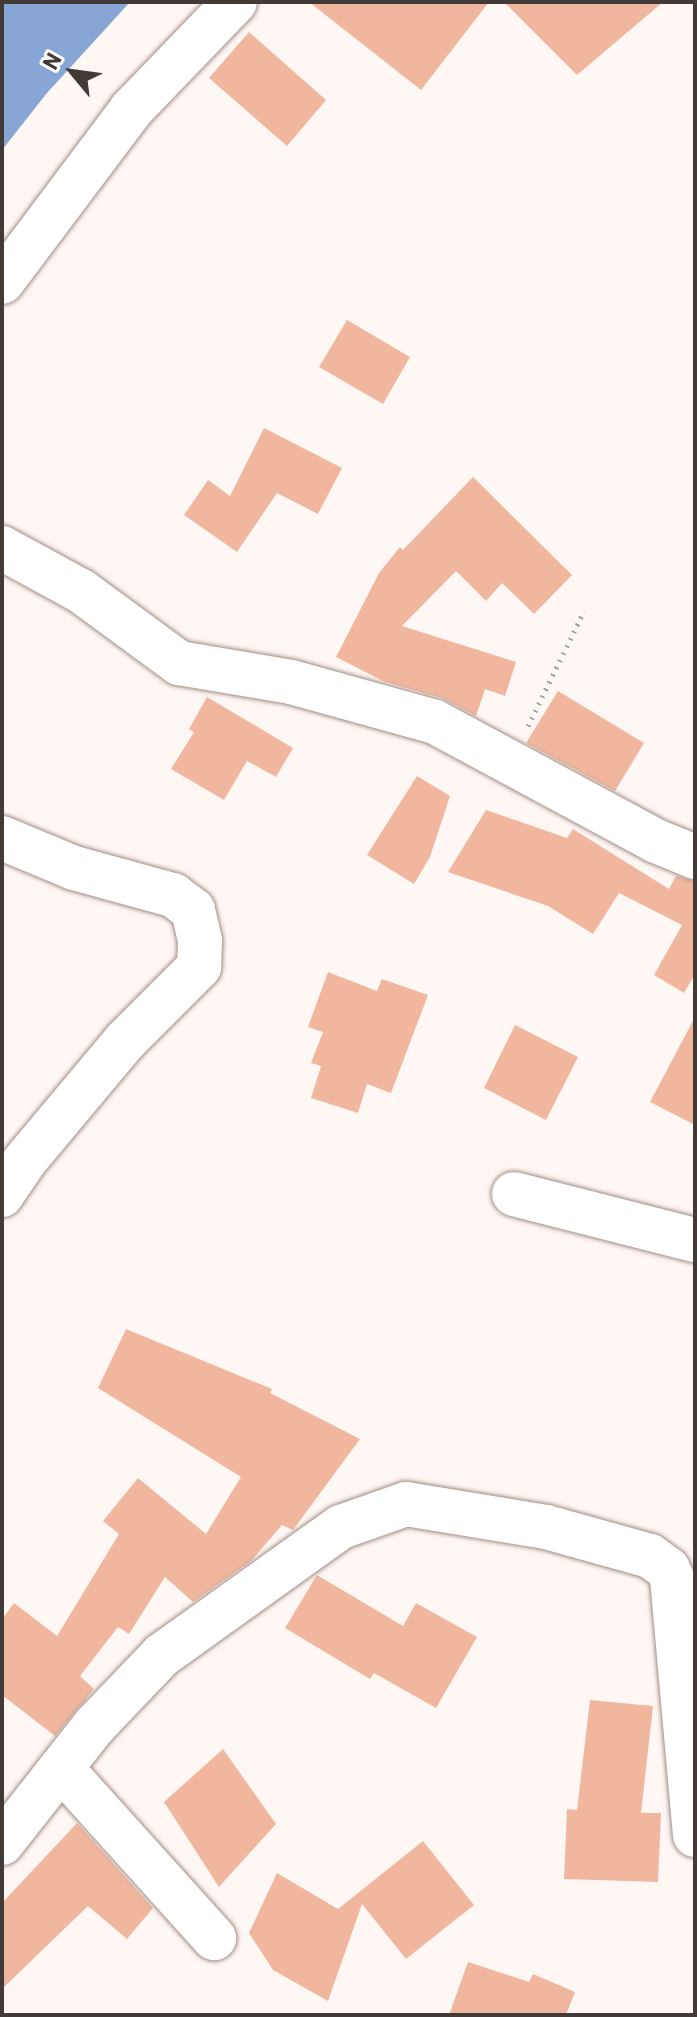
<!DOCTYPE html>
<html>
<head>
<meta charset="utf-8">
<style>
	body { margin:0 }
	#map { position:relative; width:697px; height:2017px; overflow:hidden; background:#fff7f4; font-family:Barlow,sans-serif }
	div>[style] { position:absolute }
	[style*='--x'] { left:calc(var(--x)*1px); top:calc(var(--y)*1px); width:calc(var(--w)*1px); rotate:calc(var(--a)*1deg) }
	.water>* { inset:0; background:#88a6d5 }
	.building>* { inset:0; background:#f1b79e }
	.path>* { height:5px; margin-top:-2.5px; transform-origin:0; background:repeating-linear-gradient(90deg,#aba3a0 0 2px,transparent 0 8px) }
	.roads { filter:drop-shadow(0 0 2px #a08e86) drop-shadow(0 0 2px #a08e86) }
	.street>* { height:44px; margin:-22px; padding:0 22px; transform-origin:22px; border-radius:22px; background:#fff }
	span { translate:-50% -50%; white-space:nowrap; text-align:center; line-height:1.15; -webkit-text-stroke:8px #fff; paint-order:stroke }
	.frame { position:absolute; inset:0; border:4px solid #423a37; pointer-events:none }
	.north { position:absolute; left:32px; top:32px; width:80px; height:80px; -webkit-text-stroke:6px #fff; paint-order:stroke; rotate:299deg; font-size:22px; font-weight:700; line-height:32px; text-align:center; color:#423a37 }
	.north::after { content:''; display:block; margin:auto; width:28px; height:36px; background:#423a37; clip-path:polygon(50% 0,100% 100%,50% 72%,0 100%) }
</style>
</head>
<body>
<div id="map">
	<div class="water">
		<div style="clip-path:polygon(2px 2px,130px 2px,47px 93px,2px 150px)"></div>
	</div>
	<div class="building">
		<div style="clip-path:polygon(309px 2px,489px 2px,421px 90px)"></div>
		<div style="clip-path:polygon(504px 2px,663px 2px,577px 75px)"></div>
		<div style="clip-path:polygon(249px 32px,326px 100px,287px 146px,209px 78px)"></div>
		<div style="clip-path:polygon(347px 320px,410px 357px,383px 404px,319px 367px)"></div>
		<div style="clip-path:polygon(264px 428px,342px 468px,318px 514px,277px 493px,237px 552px,184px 515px,208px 480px,230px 496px)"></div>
		<div style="clip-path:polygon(473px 477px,572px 575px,534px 614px,502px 583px,486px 601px,456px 571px,402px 626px,516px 662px,505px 696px,485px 689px,476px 716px,442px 698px,385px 682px,336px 657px,379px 573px,400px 547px,403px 550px)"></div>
		<div style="clip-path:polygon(558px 691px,644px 743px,615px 791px,526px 743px)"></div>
		<div style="clip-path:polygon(207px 697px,293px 748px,276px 777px,247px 761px,224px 800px,171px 769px,194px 732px,189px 729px)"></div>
		<div style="clip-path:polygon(417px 776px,450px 796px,430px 857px,414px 884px,367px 855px)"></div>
		<div style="clip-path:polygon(486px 810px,567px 838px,573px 829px,669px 889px,676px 876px,695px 881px,695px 974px,684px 993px,654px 975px,682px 925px,619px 893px,593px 934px,548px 906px,448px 872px)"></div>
		<div style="clip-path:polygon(328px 972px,377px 991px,382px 979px,428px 995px,391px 1093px,367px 1084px,358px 1113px,311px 1098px,321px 1066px,311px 1063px,323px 1032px,308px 1027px)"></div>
		<div style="clip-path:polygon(695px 1017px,695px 1125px,650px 1102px)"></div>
		<div style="clip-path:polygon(515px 1025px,578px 1057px,546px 1120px,484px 1088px)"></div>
		<div style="clip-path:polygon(126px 1329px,272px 1389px,270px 1393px,360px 1439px,293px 1530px,282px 1525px,251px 1561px,193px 1602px,165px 1577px,129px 1634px,118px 1627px,80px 1676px,94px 1689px,55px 1736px,2px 1695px,2px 1619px,14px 1603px,57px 1636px,119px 1534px,103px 1521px,138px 1478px,206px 1534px,241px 1477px,98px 1388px)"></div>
		<div style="clip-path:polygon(317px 1575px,403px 1626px,416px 1603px,477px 1637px,436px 1708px,374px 1673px,370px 1679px,285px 1628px)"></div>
		<div style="clip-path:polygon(590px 1700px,653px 1706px,641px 1813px,661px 1813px,658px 1882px,564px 1879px,567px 1809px,577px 1810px)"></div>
		<div style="clip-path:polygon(223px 1749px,276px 1824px,219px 1887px,164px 1802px)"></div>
		<div style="clip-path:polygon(77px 1823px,153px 1908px,127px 1939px,88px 1906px,2px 1989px,2px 1903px)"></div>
		<div style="clip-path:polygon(423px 1841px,474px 1905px,406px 1959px,362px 1904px,328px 2001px,273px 1970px,249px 1933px,277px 1873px,338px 1909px)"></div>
		<div style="clip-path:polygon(468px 1962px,529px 1982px,533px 1974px,575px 1992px,566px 2015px,449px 2015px)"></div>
	</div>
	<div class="path">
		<div style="--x:528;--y:726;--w:128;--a:-64"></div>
	</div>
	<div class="roads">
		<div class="street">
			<div style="--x:2;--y:282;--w:215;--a:-53.1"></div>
			<div style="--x:131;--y:110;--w:150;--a:-46.1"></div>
			<div style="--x:2;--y:548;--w:90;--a:28.6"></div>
			<div style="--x:81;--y:591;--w:122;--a:36.3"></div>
			<div style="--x:179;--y:663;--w:114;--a:9.6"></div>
			<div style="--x:291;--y:682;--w:149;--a:15.5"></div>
			<div style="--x:435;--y:722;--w:251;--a:28.3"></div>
			<div style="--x:656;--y:841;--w:42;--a:22.3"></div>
			<div style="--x:2;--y:838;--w:78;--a:22.6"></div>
			<div style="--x:74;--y:868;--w:103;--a:15.3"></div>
			<div style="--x:173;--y:895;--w:25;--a:37"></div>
			<div style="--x:193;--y:910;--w:32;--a:77"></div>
			<div style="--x:200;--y:941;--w:26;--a:92"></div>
			<div style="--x:199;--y:967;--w:105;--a:135"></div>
			<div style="--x:125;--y:1041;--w:158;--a:129.9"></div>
			<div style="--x:24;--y:1162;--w:40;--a:124"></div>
			<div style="--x:514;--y:1194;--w:187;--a:14.3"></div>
			<div style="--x:61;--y:1768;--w:229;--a:48"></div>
			<div style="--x:2;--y:1843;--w:150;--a:-51.8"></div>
			<div style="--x:95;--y:1725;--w:97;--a:-46.3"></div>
			<div style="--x:162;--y:1655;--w:220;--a:-35.6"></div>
			<div style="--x:341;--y:1527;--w:69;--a:-19.5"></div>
			<div style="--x:406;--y:1504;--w:142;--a:9.3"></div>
			<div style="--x:546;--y:1527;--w:108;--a:15.6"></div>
			<div style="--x:650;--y:1556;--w:22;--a:36"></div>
			<div style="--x:668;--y:1569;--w:10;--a:66"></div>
			<div style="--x:672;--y:1578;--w:258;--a:84.9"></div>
		</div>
	</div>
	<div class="frame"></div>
	<div class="north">N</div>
</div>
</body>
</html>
